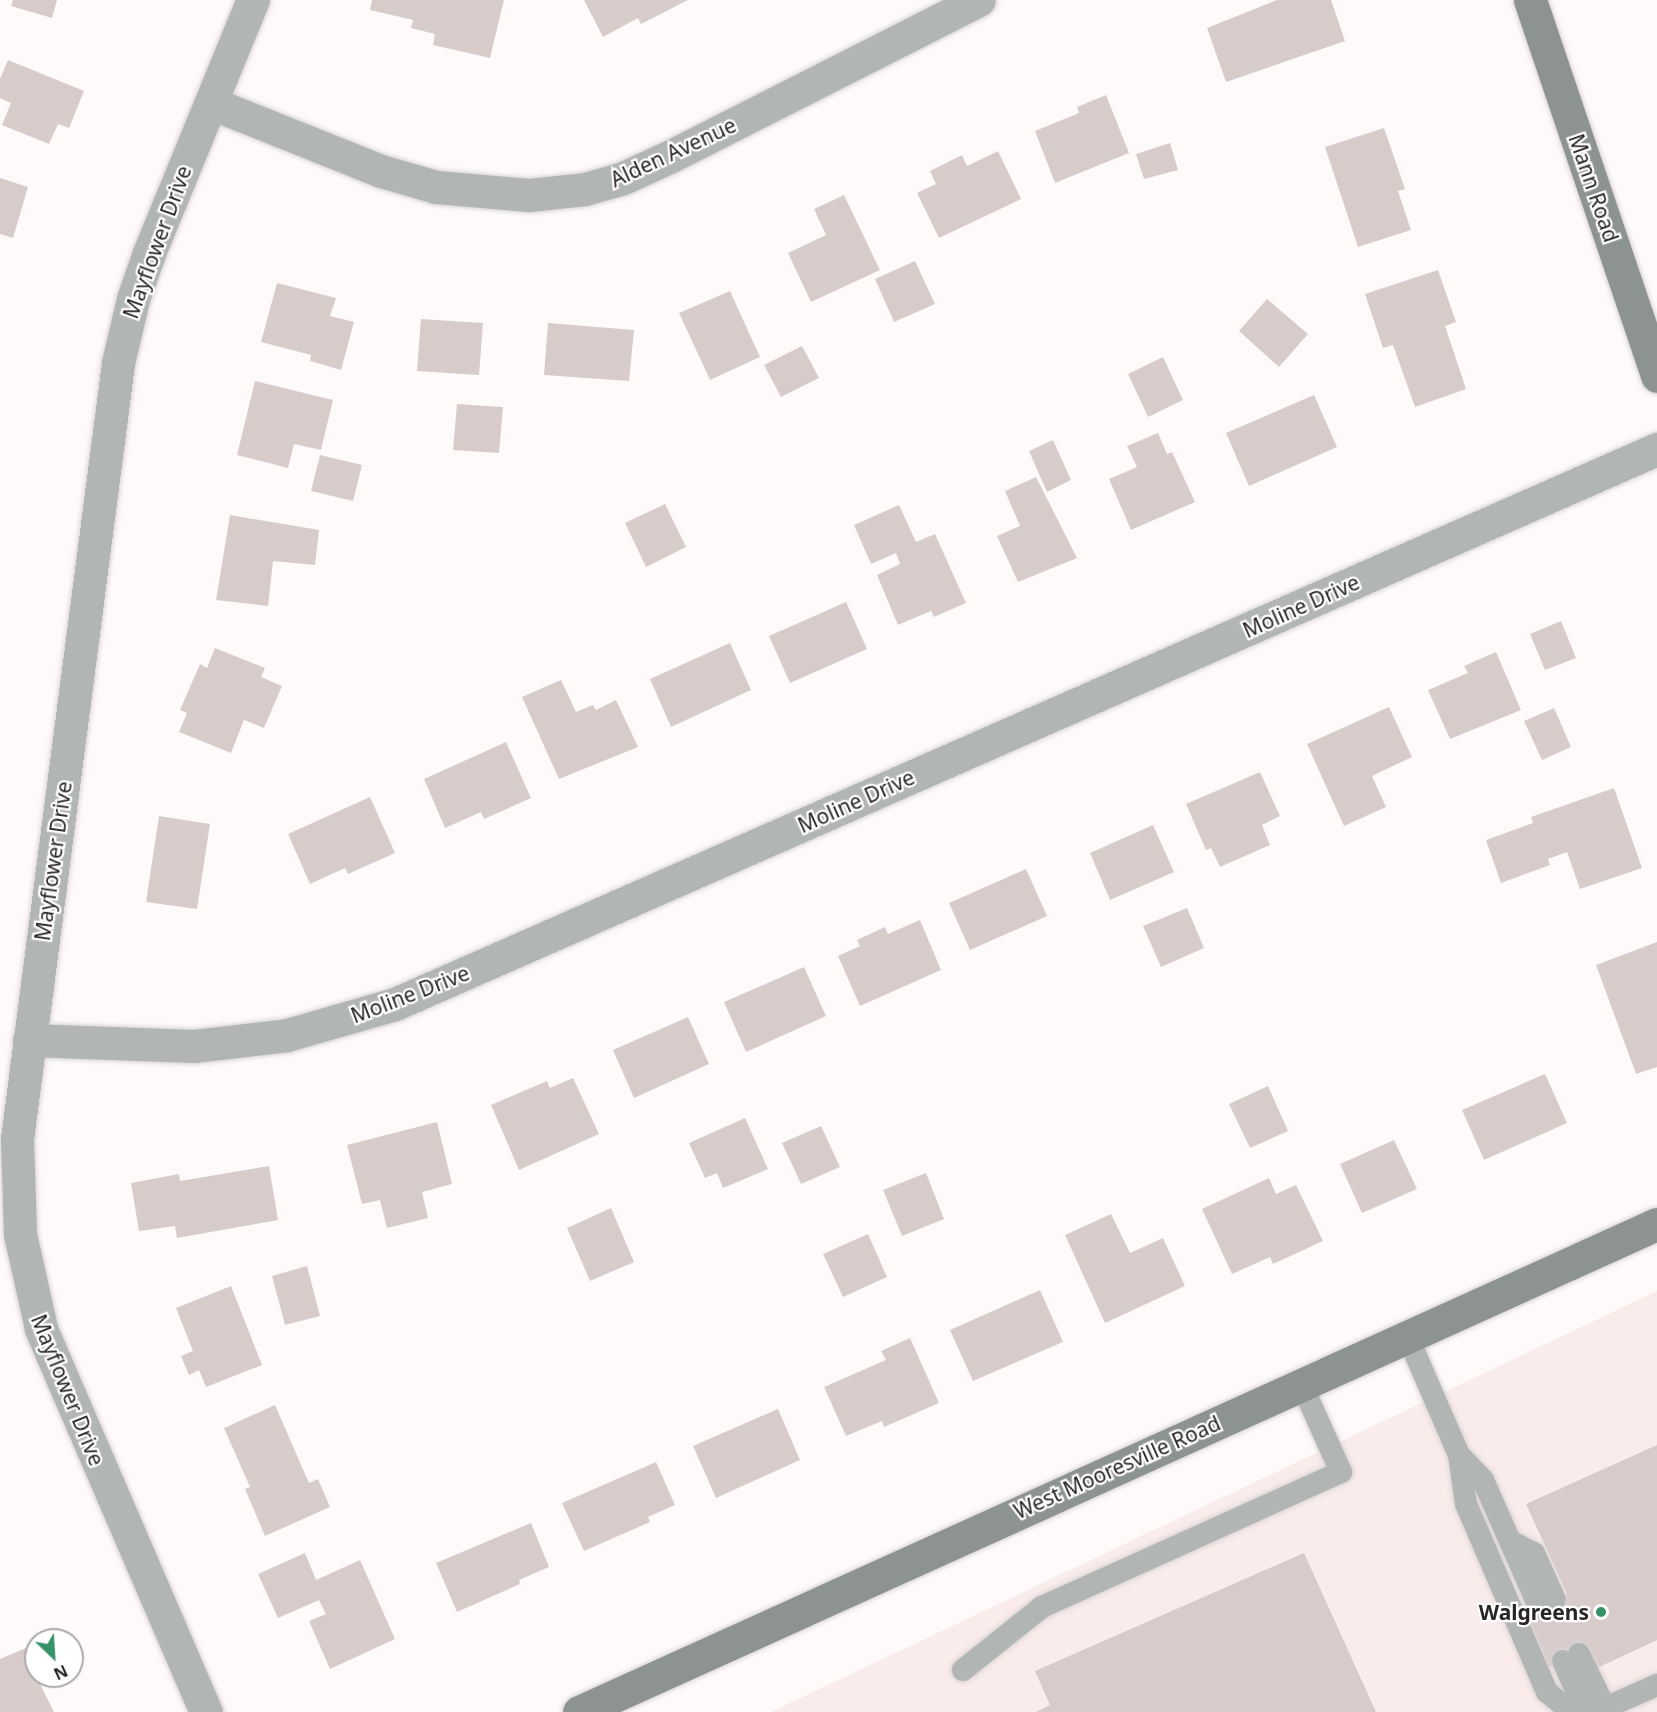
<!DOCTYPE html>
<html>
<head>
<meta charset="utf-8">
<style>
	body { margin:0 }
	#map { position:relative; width:1657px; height:1712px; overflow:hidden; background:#fffafa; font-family:"Noto Sans",sans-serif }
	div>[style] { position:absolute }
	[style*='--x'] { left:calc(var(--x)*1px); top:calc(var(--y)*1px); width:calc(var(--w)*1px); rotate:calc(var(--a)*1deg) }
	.built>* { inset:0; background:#f9eceb }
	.building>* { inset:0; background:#d8cccb }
	.roads { filter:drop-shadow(0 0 2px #d9d4d4) drop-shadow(0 0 2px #d9d4d4) }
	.lane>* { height:22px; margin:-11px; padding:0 11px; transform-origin:11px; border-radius:11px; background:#b1b5b3 }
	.street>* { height:33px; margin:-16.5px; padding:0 16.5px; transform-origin:16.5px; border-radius:16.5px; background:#b1b5b3 }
	.secondary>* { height:33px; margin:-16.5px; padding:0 16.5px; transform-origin:16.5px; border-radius:16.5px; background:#8d9390 }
	.dots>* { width:16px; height:16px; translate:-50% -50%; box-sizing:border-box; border:3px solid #fff; border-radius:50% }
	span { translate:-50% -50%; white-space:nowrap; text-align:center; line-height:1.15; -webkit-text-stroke:4.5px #fff; paint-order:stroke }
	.street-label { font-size:21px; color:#2a2625 }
	.poi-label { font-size:21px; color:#2a2625; font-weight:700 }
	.right { translate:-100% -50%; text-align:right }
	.north { position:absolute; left:24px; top:1628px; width:60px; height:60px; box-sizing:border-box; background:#fff; border:2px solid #aaa8a8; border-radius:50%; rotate:155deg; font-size:16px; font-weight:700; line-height:24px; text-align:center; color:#2a2625 }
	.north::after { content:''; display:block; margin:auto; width:21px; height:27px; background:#379168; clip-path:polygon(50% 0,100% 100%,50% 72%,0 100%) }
</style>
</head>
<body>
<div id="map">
	<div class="built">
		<div style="clip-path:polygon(1657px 1291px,1657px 1712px,771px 1712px)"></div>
	</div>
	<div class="building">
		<div style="clip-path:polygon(13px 0,57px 0,52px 18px,11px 6px)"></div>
		<div style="clip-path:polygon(372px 0,504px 0,490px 58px,433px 45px,435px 34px,411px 28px,413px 20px,370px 10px)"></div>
		<div style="clip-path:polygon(584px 0,688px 0,641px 24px,638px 18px,603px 37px)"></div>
		<div style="clip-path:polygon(1277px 0,1331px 0,1345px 41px,1226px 82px,1207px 28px)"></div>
		<div style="clip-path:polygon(8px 60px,84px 91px,69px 128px,58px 124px,49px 144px,2px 125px,11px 103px,0 98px,0 79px)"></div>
		<div style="clip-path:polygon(1106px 95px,1129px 153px,1055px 183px,1035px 131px,1079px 113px,1077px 107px)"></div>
		<div style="clip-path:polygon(1384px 128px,1405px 189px,1398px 191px,1411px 230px,1358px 247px,1325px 147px)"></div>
		<div style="clip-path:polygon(1170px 143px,1178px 170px,1144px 179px,1136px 154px)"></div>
		<div style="clip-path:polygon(998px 151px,1021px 199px,939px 238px,917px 193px,936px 184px,930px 171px,962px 155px,967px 166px)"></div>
		<div style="clip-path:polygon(0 178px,28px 187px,13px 238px,0 234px)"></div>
		<div style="clip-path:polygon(844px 195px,880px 270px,811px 302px,788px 253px,826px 235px,814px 209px)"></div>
		<div style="clip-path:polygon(915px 261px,935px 304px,894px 322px,875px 279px)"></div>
		<div style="clip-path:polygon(1438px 270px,1456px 322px,1445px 326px,1466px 389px,1415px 407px,1393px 345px,1383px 348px,1365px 294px)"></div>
		<div style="clip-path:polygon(277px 283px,336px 298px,330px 316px,354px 322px,341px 370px,310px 361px,311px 355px,261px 342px)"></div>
		<div style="clip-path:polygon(730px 291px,760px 357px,710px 380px,679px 313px)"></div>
		<div style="clip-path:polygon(1267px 299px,1308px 334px,1279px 367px,1239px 331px)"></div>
		<div style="clip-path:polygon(421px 319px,483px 323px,479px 375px,417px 371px)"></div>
		<div style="clip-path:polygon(548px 323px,634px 330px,629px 381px,544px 375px)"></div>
		<div style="clip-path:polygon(802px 346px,819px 378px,781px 397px,764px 365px)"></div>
		<div style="clip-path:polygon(1163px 357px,1183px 400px,1148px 417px,1128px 374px)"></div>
		<div style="clip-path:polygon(255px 381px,333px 400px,321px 450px,294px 444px,288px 468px,237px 455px)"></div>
		<div style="clip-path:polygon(1314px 395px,1337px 447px,1249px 486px,1226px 433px)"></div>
		<div style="clip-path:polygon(457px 404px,503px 407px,499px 453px,453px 450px)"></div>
		<div style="clip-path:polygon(1158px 433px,1167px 454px,1172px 452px,1195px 502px,1131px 530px,1109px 479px,1137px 467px,1127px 446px)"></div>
		<div style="clip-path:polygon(1053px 440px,1071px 480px,1047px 492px,1029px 451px)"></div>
		<div style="clip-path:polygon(320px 455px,362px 465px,353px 501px,311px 491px)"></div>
		<div style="clip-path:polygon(1036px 477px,1077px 558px,1018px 582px,997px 536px,1020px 526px,1005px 491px)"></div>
		<div style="clip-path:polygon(665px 504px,686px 547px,646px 567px,625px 523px)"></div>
		<div style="clip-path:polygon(899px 505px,916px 542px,935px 534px,966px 603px,934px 617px,931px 611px,898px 625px,877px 575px,900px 564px,896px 553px,871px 564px,854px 525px)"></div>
		<div style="clip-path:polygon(230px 515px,319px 530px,315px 565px,273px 561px,268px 606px,216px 600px)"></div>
		<div style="clip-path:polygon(846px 602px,867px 649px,790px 683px,769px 636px)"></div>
		<div style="clip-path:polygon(1561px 621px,1576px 658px,1545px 670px,1530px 634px)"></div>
		<div style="clip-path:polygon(730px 643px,751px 690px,671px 727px,650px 679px)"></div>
		<div style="clip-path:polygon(215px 648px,265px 668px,261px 677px,282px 686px,264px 728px,244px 720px,231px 753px,179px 732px,187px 713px,180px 710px,200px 664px,207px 668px)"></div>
		<div style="clip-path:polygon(1496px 652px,1521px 710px,1450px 739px,1428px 690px,1468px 673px,1464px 666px)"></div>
		<div style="clip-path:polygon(561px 680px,576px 712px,593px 705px,596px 710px,616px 700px,638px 747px,559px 779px,522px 697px)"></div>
		<div style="clip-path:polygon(1389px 707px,1412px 757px,1372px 776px,1386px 807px,1344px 826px,1307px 744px)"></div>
		<div style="clip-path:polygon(1554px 708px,1571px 747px,1542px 760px,1524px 721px)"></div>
		<div style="clip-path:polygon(506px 742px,531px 798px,484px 819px,481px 812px,445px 828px,424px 779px)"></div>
		<div style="clip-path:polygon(1260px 772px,1280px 816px,1262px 825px,1270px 845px,1220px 867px,1211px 848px,1206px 850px,1186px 804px)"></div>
		<div style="clip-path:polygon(1614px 788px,1642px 868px,1580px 889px,1567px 852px,1548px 859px,1550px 865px,1501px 883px,1486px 840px,1533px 823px,1531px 817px)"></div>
		<div style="clip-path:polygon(370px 797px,395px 853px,348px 874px,345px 868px,310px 884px,288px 834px)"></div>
		<div style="clip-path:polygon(159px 816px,210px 824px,197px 909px,146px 902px)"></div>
		<div style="clip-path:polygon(1153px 825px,1174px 872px,1110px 900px,1090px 853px)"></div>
		<div style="clip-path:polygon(1026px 869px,1047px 916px,970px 950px,949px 903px)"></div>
		<div style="clip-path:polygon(1187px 908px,1204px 948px,1161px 967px,1143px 926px)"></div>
		<div style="clip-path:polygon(920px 920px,941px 970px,860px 1006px,838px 956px,860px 946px,857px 940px,885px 927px,888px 934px)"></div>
		<div style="clip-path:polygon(1657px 942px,1657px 1067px,1636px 1074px,1596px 965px)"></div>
		<div style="clip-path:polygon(804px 967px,826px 1016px,746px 1052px,724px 1002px)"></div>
		<div style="clip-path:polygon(688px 1017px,709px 1064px,634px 1098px,613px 1050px)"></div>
		<div style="clip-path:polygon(1545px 1074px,1567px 1123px,1484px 1160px,1462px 1110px)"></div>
		<div style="clip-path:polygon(573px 1078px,599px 1134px,519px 1170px,491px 1105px,547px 1081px,550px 1088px)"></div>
		<div style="clip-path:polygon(1268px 1086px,1288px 1131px,1250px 1148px,1229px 1104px)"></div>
		<div style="clip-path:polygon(745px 1118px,768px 1169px,723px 1188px,717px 1173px,705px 1178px,689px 1143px)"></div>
		<div style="clip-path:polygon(437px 1122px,452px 1184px,422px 1192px,428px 1218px,387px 1228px,380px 1200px,362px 1204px,347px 1145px)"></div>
		<div style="clip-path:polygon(821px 1126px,840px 1167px,801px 1184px,782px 1143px)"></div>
		<div style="clip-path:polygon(1394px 1140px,1417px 1189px,1362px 1213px,1340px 1164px)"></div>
		<div style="clip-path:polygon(269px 1166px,278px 1220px,177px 1238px,175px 1226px,139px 1231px,131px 1183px,179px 1174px,180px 1181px)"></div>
		<div style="clip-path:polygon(926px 1173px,944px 1219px,902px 1236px,883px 1190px)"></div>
		<div style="clip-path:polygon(1269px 1178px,1276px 1194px,1296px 1185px,1323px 1241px,1273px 1264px,1270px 1257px,1232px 1274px,1202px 1209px)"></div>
		<div style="clip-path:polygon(611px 1208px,634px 1262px,590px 1281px,567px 1228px)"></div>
		<div style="clip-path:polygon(1111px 1214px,1130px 1253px,1163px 1238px,1185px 1286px,1105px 1323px,1065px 1235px)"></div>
		<div style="clip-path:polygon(868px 1234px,887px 1277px,843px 1297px,823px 1254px)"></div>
		<div style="clip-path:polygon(307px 1266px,320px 1316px,285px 1325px,272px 1276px)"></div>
		<div style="clip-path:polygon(231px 1286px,262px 1365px,206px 1387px,199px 1370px,189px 1375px,181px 1356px,193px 1351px,176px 1308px)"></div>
		<div style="clip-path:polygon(1040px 1290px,1063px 1342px,973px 1381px,950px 1330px)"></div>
		<div style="clip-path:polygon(910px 1338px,939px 1403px,884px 1427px,882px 1421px,846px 1436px,824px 1387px,886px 1360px,881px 1351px)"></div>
		<div style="clip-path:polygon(275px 1405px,309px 1483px,318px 1479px,330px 1507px,265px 1536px,245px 1489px,250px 1487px,224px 1428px)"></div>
		<div style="clip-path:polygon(778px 1409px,800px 1460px,716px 1498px,693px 1446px)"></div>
		<div style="clip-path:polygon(1657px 1445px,1657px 1640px,1597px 1668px,1563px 1661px,1549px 1667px,1525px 1613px,1567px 1594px,1526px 1504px)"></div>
		<div style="clip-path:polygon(656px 1462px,675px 1505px,648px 1517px,650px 1522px,584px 1551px,562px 1503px)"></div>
		<div style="clip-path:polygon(531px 1523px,549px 1567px,519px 1580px,520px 1584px,457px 1612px,436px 1563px)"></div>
		<div style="clip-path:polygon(305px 1553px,316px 1580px,360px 1560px,395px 1639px,330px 1669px,309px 1621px,326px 1614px,319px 1600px,278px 1618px,258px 1574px)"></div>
		<div style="clip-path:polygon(1304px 1553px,1376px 1712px,1036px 1712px,1050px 1705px,1035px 1671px)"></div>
		<div style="clip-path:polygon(26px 1648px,36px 1676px,54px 1712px,0 1712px,0 1659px)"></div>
	</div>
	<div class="roads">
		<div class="lane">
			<div style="--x:1407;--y:1335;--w:131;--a:66.6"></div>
			<div style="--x:1459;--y:1455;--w:49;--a:81.9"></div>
			<div style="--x:1466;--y:1504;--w:205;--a:66.7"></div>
			<div style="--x:1547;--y:1692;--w:26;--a:39"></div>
			<div style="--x:1567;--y:1708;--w:18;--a:6"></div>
			<div style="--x:1585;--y:1710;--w:20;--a:-6"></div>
			<div style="--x:1605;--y:1708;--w:57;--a:-23.9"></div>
			<div style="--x:1459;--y:1455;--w:35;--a:46"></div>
			<div style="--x:1483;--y:1480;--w:139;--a:66.2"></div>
			<div style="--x:1510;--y:1541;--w:27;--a:27"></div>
			<div style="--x:1534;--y:1553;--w:51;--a:65.9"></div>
			<div style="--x:1579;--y:1654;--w:60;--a:64.3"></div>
			<div style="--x:1563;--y:1661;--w:54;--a:65.8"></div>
			<div style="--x:963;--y:1670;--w:101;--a:-38.6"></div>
			<div style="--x:1042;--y:1607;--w:328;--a:-24.3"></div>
			<div style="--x:1341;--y:1472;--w:98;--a:-114.2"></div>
		</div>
		<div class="street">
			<div style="--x:211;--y:103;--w:183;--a:21.8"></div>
			<div style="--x:381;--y:171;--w:57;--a:16.2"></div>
			<div style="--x:436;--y:187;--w:93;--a:4.9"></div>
			<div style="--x:529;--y:195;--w:56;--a:-6.1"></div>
			<div style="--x:585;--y:189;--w:37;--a:-16"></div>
			<div style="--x:621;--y:179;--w:55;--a:-24.7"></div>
			<div style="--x:671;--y:156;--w:345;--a:-26.9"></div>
			<div style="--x:29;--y:1040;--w:165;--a:2.1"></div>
			<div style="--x:194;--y:1046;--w:94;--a:-6.7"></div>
			<div style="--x:287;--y:1035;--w:112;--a:-16"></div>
			<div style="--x:395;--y:1004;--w:1379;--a:-23.74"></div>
			<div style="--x:206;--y:1712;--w:418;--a:-113.3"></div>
			<div style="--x:41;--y:1328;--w:96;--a:-102.6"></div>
			<div style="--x:20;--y:1234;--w:95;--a:-91.8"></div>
			<div style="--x:17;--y:1139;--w:783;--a:-82.58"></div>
			<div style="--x:118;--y:363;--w:66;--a:-76.8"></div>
			<div style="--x:133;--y:299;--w:49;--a:-70.8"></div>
			<div style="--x:149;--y:253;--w:274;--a:-67.7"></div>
		</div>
		<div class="secondary">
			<div style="--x:1530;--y:0;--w:397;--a:71.3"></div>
			<div style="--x:579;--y:1712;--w:1183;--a:-24.36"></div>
		</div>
	</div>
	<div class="dots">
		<div style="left:1601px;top:1612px;background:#379168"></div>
	</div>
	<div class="street-label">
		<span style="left:673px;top:152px;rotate:-25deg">Alden Avenue</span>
		<span style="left:1594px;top:188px;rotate:71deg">Mann Road</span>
		<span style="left:157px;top:242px;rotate:-70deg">Mayflower Drive</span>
		<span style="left:1301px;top:606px;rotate:-24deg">Moline Drive</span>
		<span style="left:856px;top:801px;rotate:-24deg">Moline Drive</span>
		<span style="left:53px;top:861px;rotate:-82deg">Mayflower Drive</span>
		<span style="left:410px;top:994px;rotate:-21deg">Moline Drive</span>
		<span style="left:68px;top:1390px;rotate:68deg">Mayflower Drive</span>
		<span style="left:1117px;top:1467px;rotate:-24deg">West Mooresville Road</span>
	</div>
	<div class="poi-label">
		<span class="right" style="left:1589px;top:1612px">Walgreens</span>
	</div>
	<div class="north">N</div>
</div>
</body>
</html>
